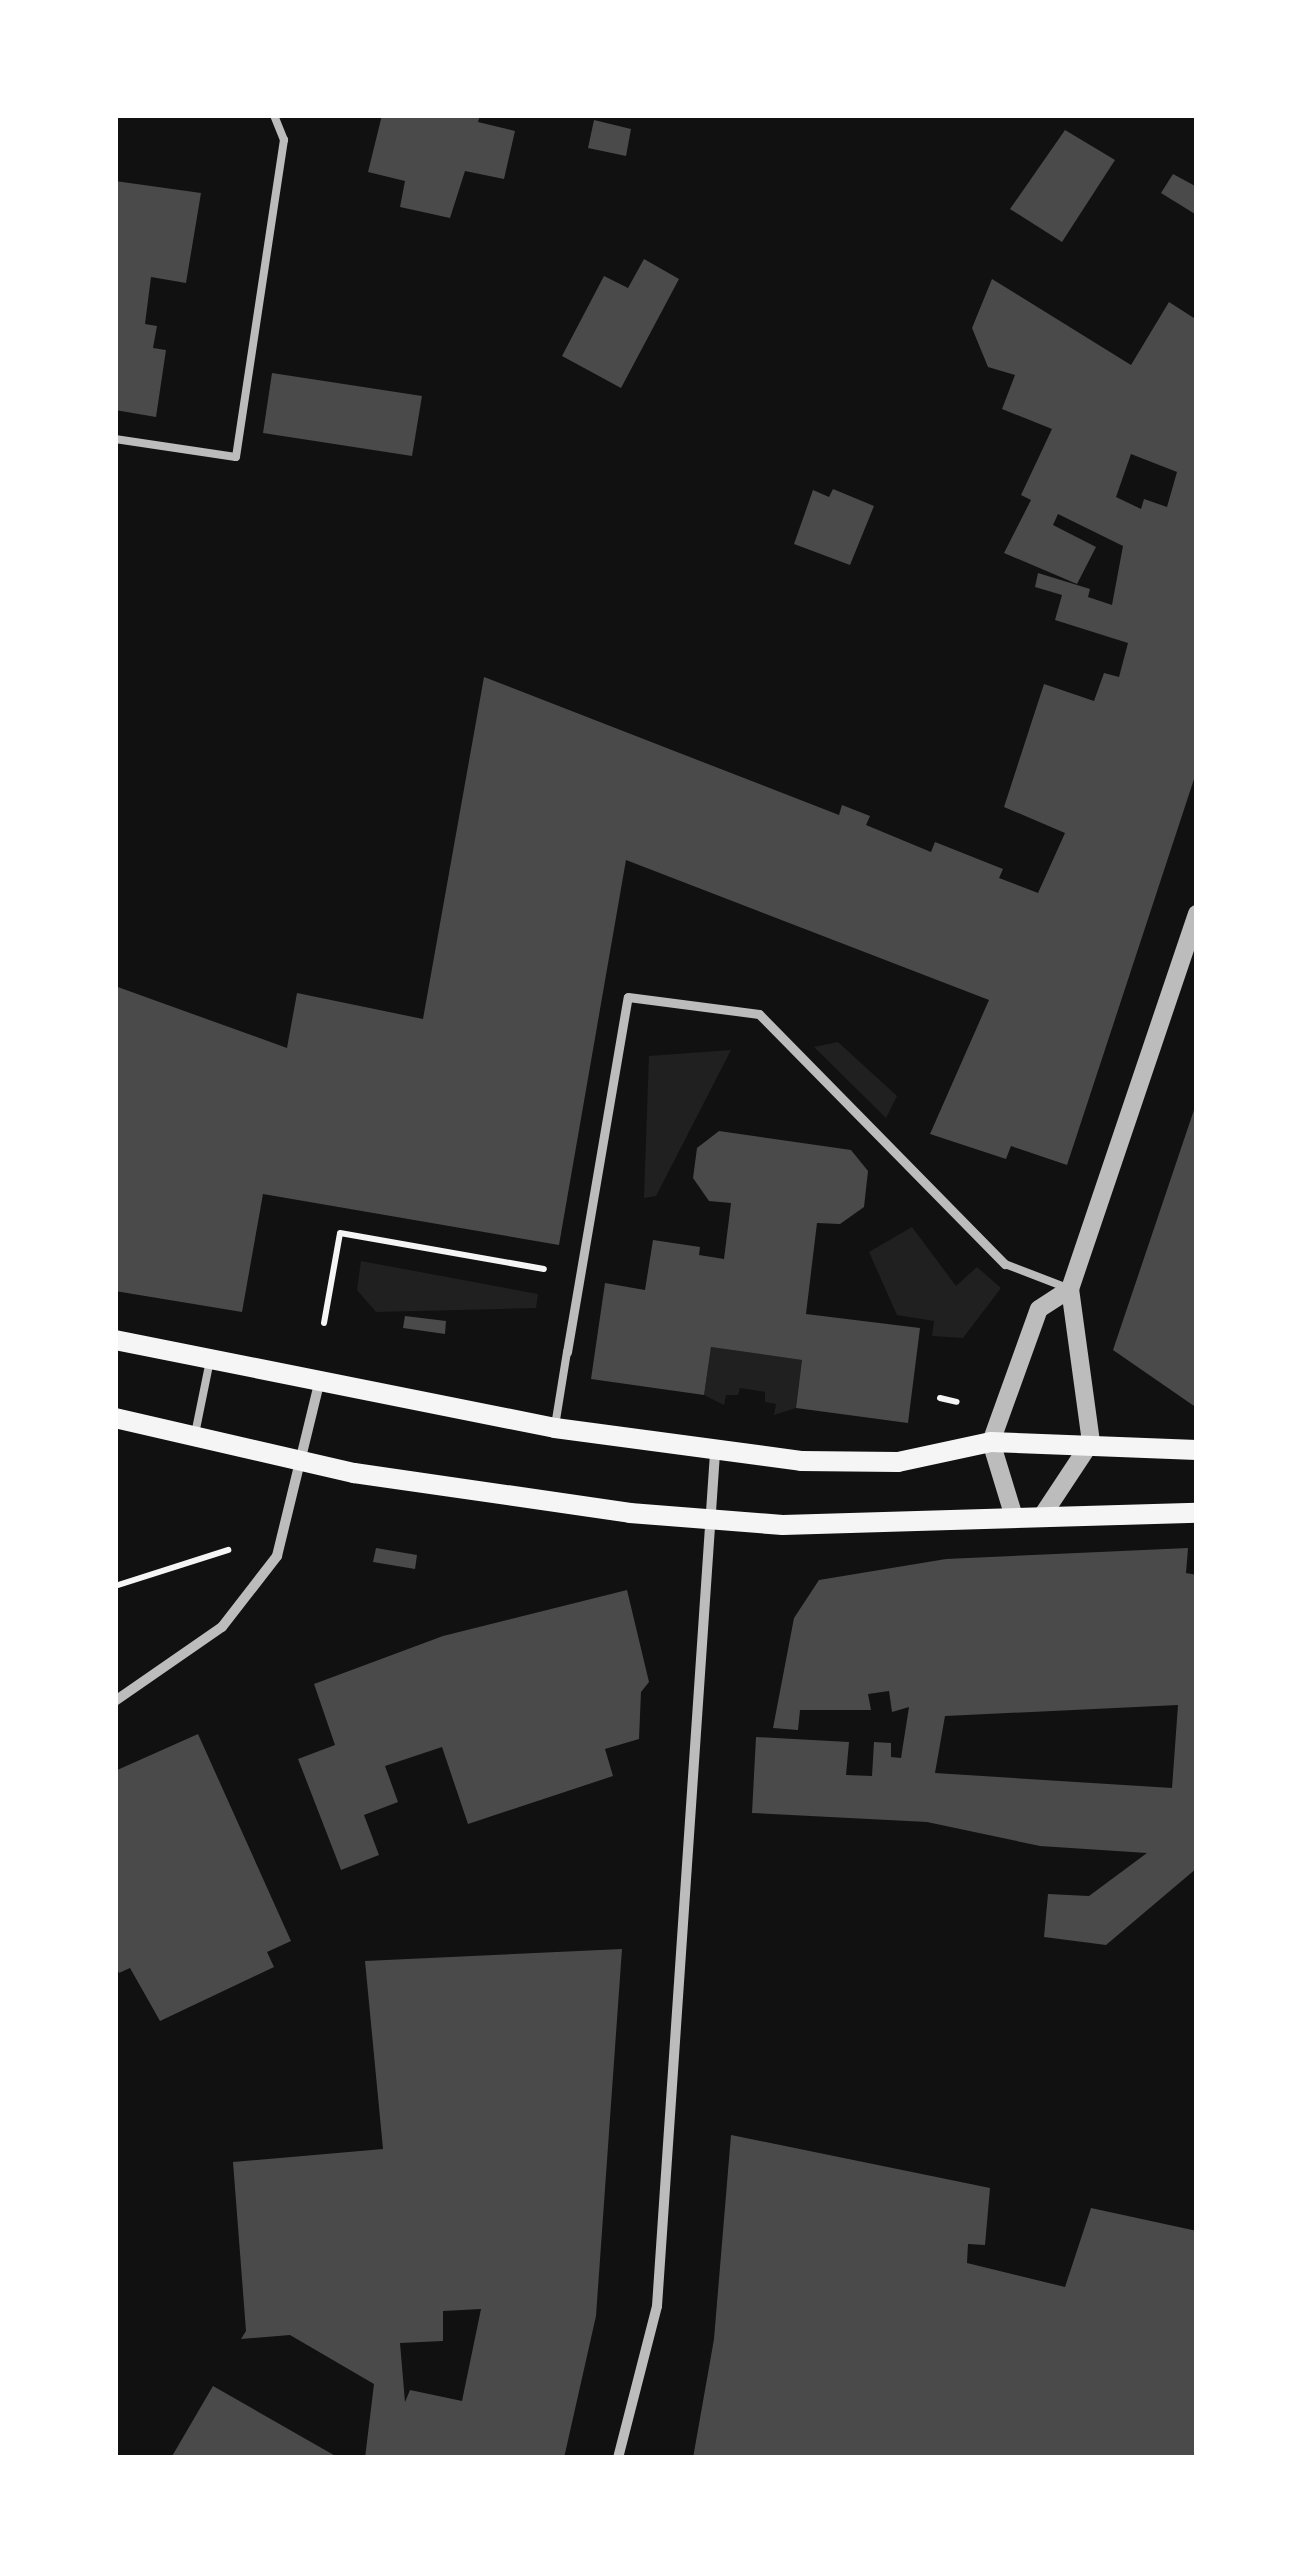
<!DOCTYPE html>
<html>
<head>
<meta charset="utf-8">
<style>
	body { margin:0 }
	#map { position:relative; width:1312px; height:2573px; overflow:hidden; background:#111; font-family:"PT Sans Narrow",sans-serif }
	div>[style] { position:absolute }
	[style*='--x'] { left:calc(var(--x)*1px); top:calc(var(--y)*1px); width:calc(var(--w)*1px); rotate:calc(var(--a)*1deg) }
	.green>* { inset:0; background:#202020 }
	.building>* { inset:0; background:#4a4a4a }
	.path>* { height:6px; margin:-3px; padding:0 3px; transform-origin:3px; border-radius:3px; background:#f5f5f5 }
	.service>* { height:8px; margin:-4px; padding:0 4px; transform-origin:4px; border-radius:4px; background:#bcbcbc }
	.pedestrian>* { height:9px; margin:-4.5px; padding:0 4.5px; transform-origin:4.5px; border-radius:4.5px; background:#bcbcbc }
	.minor>* { height:10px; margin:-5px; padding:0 5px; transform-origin:5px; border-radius:5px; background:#bcbcbc }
	.tertiary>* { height:18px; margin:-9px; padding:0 9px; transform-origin:9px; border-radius:9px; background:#bcbcbc }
	.secondary>* { height:20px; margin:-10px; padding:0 10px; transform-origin:10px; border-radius:10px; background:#f5f5f5 }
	span { translate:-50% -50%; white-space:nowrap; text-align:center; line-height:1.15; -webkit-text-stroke:9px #fff; paint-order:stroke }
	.frame { position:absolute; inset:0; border:118px solid #fff; pointer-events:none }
</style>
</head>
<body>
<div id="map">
	<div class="green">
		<div style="clip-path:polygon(838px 1042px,897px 1096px,886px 1118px,814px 1047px)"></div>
		<div style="clip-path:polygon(731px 1050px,656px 1196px,644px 1198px,649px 1056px)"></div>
		<div style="clip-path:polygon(912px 1227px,956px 1286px,977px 1267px,1001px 1288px,963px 1338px,932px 1336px,934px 1321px,897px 1315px,869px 1252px)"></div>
		<div style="clip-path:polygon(361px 1261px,538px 1294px,536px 1308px,376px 1312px,357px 1290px)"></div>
		<div style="clip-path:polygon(711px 1347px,802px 1360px,796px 1408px,774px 1415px,776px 1404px,765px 1402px,765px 1392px,740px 1388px,738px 1395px,726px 1395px,724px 1405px,704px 1395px)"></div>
	</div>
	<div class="building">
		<div style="clip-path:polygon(382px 115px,480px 115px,478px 122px,515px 131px,504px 179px,465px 171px,450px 218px,400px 207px,405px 181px,368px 172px)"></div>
		<div style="clip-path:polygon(594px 120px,631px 129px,626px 156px,588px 148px)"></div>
		<div style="clip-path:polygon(1065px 130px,1115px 160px,1062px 242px,1010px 209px)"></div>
		<div style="clip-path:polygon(1173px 174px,1197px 187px,1195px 214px,1161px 193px)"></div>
		<div style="clip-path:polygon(115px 181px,201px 193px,186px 283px,151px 277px,145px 324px,157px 326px,153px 348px,166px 350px,156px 417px,115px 410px)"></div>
		<div style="clip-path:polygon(644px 259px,679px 279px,621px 388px,562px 356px,604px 276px,628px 288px)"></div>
		<div style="clip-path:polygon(evenodd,992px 279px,1131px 365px,1169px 302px,1197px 320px,1197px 770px,1067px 1165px,1011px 1146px,1006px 1159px,930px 1134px,989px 1000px,626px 860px,559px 1245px,263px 1194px,242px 1312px,115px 1291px,115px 986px,287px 1048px,297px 993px,423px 1019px,484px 677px,839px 815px,842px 805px,870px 816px,866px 825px,931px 852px,935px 842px,1003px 869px,999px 878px,1038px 893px,1065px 833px,1004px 807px,1044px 684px,1094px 701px,1104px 673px,1119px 677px,1128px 643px,1055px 620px,1062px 595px,1035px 587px,1038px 573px,1090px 589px,1088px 597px,1112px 605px,1123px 546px,1058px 514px,1053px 525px,1096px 547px,1077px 584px,1004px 553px,1031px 500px,1021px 495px,1052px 429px,1002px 409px,1015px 375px,988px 367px,972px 328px,992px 279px,1131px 454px,1177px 472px,1167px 507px,1144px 499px,1141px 509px,1116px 497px,1131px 454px)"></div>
		<div style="clip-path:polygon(272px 373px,422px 396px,412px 456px,263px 433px)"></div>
		<div style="clip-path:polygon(833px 489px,874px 506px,850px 565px,794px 544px,813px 490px,829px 497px)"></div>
		<div style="clip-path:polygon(1197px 1101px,1197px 1408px,1113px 1350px)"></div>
		<div style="clip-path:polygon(719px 1131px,851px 1150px,868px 1171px,864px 1207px,840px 1224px,817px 1223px,806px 1314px,920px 1328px,908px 1423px,796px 1408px,802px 1360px,711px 1347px,704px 1395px,591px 1379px,605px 1283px,645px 1290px,653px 1240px,700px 1247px,699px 1255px,724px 1259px,731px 1203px,709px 1201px,693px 1178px,697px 1148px)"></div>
		<div style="clip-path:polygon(405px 1316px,446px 1321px,445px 1334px,403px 1328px)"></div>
		<div style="clip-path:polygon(376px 1548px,417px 1555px,415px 1569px,373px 1562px)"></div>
		<div style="clip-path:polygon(evenodd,1188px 1548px,1186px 1573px,1197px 1575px,1197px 1868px,1106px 1945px,1044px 1937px,1048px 1894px,1089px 1896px,1147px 1853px,1040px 1846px,927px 1822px,752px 1813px,756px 1737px,849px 1742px,846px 1775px,872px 1776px,874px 1742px,891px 1743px,891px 1757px,901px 1758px,909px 1707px,892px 1712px,889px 1691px,868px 1694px,871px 1710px,800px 1710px,798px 1730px,773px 1728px,794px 1618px,819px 1580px,946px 1559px,1188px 1548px,1178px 1705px,1172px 1788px,935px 1773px,945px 1716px,1178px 1705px)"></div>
		<div style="clip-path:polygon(627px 1590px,649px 1682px,641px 1692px,639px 1739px,605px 1749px,613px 1776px,468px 1824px,442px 1747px,385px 1766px,398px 1802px,364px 1815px,379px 1855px,341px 1870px,298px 1759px,335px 1745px,314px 1684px,443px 1636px)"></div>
		<div style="clip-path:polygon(198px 1734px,291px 1941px,267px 1952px,274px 1967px,160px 2021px,130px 1968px,119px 1973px,115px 1964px,115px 1771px)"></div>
		<div style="clip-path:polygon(evenodd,622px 1949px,596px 2316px,564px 2458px,365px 2458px,374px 2384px,290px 2335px,241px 2339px,246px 2331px,233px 2162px,383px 2149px,365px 1961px,622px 1949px,481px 2309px,462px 2401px,410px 2390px,405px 2402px,400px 2343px,443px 2341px,443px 2311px,481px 2309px)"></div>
		<div style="clip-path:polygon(731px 2135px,990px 2188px,985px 2245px,968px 2244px,967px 2263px,1065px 2287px,1091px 2208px,1197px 2231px,1197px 2458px,693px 2458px,714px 2339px)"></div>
		<div style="clip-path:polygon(213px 2386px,339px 2458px,171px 2458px)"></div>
	</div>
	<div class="path">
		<div style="--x:324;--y:1323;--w:91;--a:-79.9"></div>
		<div style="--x:340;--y:1233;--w:207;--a:10"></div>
		<div style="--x:940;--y:1398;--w:17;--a:13"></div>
		<div style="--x:115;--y:1586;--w:119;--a:-17.7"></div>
	</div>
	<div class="service">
		<div style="--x:115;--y:439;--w:122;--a:8.5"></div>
		<div style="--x:236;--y:457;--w:321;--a:-81.4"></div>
		<div style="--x:284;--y:140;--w:27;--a:-112"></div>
		<div style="--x:1005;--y:1264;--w:64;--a:21"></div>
		<div style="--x:555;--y:1426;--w:75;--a:-80.8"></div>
		<div style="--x:195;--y:1434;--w:76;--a:-78.5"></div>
	</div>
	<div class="pedestrian">
		<div style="--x:567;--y:1352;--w:360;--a:-80.3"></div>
		<div style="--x:628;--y:997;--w:132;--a:7.4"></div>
		<div style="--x:759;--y:1014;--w:351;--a:45.5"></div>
	</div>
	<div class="minor">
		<div style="--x:115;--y:1701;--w:130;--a:-34.7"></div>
		<div style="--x:222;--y:1627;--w:90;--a:-52.2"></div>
		<div style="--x:277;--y:1556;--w:177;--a:-76.3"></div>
		<div style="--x:618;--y:2458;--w:157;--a:-75.6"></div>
		<div style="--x:657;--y:2306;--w:856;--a:-86.11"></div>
	</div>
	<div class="tertiary">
		<div style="--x:1042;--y:1516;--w:89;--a:-56.5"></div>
		<div style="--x:1091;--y:1442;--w:154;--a:-97.8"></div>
		<div style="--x:1070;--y:1289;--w:396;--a:-71.3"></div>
		<div style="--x:1014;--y:1517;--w:78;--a:-107"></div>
		<div style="--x:991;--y:1442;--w:141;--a:-70.2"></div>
		<div style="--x:1039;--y:1309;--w:37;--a:-33"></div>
	</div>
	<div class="secondary">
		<div style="--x:115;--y:1340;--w:449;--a:11.3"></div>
		<div style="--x:555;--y:1428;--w:248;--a:7.6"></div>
		<div style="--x:801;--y:1461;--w:97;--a:0.6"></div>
		<div style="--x:898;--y:1462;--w:95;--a:-12.1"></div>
		<div style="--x:991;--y:1442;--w:206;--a:2.2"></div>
		<div style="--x:115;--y:1418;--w:245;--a:13"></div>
		<div style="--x:354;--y:1473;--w:279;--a:8.2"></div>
		<div style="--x:630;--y:1513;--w:153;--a:4.5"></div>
		<div style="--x:783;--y:1525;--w:414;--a:-1.7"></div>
	</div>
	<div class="frame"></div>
</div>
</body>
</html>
